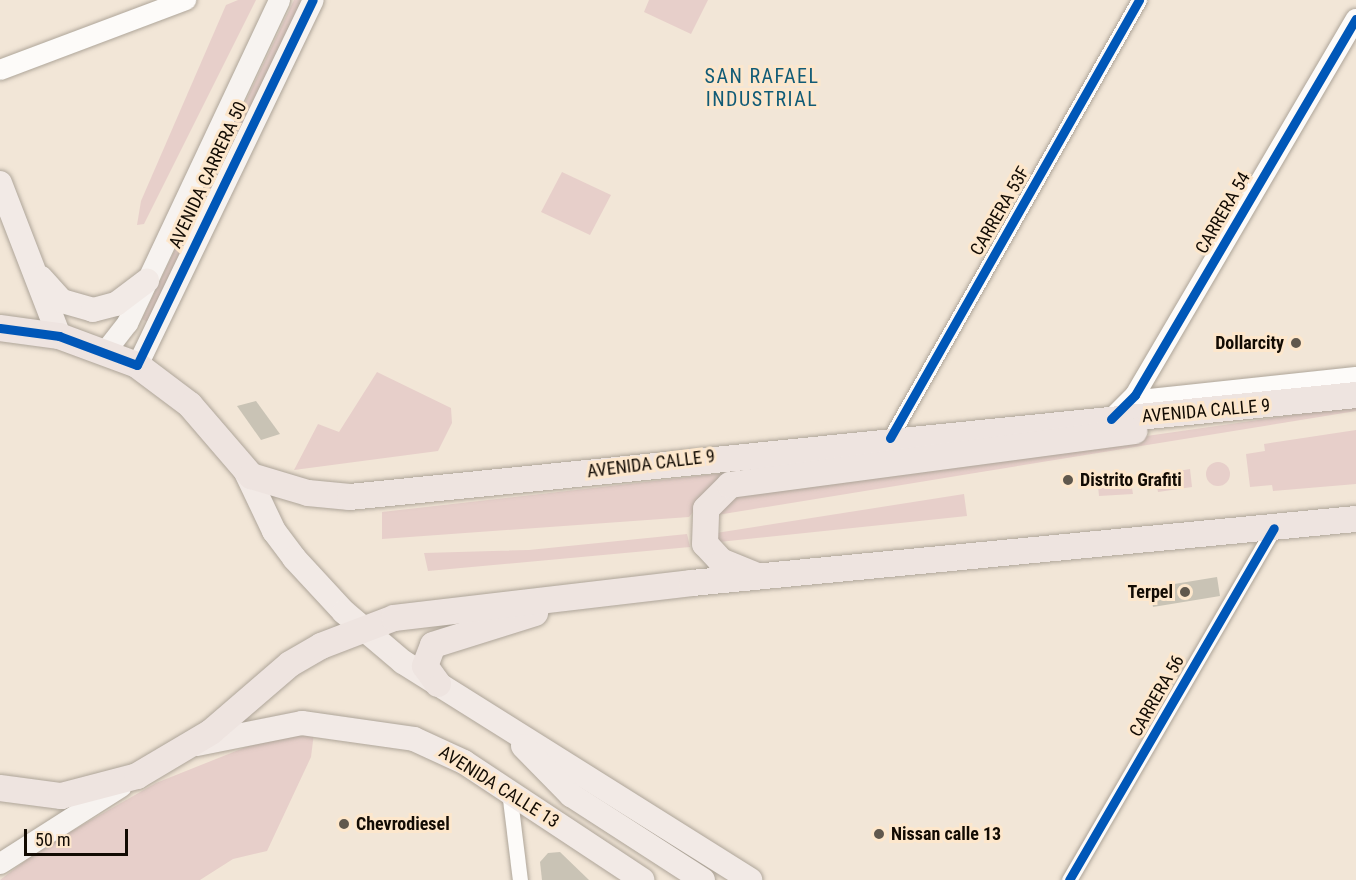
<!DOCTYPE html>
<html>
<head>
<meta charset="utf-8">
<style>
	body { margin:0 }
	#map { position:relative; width:1356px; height:880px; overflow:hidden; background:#f2e6d7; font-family:"Roboto Condensed",sans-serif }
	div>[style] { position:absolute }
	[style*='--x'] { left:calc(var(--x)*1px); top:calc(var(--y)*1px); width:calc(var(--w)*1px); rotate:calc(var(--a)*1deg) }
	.green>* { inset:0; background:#e7cfca }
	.round { border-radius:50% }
	.building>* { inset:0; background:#c9c3b5 }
	.roads { filter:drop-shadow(0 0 2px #aea599) drop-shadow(0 0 2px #aea599) }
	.minor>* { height:15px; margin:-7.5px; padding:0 7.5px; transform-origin:7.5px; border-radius:7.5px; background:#fdfbf9 }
	.tertiary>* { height:20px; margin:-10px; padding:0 10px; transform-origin:10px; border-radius:10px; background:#fdfbf9 }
	.secondary>* { height:21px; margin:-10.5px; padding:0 10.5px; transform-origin:10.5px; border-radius:10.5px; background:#f7f3f0 }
	.primary>* { height:24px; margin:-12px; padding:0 12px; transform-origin:12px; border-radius:12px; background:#f2eae6 }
	.trunk>* { height:26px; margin:-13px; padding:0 13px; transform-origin:13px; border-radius:13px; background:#eee4e0 }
	.cycleway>* { height:9px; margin:-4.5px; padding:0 4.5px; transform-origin:4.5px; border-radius:4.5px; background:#0057b8 }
	.dots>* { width:16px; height:16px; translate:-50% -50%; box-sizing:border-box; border:3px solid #fde7cc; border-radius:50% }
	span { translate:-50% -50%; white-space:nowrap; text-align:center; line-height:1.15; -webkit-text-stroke:6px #fde7cc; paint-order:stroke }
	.street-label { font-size:18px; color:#120b03 }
	.poi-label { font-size:18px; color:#120b03; font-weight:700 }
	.right { translate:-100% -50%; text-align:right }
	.left { translate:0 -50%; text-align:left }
	.neighbourhood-label { font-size:20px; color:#115b76; letter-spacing:1.5px }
	.scale { position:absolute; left:24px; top:829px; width:104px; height:27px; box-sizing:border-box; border:3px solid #120b03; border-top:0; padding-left:8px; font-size:18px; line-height:21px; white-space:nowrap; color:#120b03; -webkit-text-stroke:4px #fde7cc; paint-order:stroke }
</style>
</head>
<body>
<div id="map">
	<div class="green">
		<div style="clip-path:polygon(238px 0,256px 0,144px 224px,137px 225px,141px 201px,226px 5px)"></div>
		<div style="clip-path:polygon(294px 0,306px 0,150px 323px,142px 319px)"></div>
		<div style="clip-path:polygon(649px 0,708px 0,691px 34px,644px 12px)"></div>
		<div style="clip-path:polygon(562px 172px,611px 195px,590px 235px,541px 212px)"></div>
		<div style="clip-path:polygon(377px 372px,451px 408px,452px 423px,438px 451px,294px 470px,318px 424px,339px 432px)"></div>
		<div style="clip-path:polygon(1356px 406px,1356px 411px,711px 516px,729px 496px)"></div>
		<div style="clip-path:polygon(1356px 430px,1356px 484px,1273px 491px,1272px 485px,1250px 487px,1246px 454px,1265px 451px,1264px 444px)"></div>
		<div class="round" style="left:1206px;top:462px;width:24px;height:24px"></div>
		<div style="clip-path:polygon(1190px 469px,1192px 487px,1158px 492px,1155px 475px)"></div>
		<div style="clip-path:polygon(724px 473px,689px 517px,382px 539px,382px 512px)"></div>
		<div style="clip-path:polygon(1131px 482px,1133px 494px,1099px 496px,1098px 486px)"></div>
		<div style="clip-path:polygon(964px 494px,967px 516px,719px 542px,716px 533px)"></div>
		<div style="clip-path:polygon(687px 534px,690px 547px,428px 571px,424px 553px,529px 550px)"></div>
		<div style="clip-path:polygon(314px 733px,311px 757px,267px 851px,233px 859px,200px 880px,0 880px,42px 848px,156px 783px,256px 743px)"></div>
	</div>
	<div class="building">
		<div style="clip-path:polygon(256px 401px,280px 434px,261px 440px,237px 406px)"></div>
		<div style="clip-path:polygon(1217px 577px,1220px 596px,1153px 607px,1150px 588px)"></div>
		<div style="clip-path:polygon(560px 852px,589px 880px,542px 880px,540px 862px,548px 853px)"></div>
	</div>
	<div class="roads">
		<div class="minor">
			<div style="--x:890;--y:438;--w:504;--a:-60.38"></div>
			<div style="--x:509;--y:791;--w:90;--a:83"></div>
			<div style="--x:1069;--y:880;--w:407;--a:-59.8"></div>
		</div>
		<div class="tertiary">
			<div style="--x:0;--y:70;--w:199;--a:-20.6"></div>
			<div style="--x:1131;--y:401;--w:226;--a:-6.1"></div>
			<div style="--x:1111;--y:419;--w:34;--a:-45"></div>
			<div style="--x:1135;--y:395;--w:436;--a:-59.6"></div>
		</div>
		<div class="secondary">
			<div style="--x:105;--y:351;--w:36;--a:-52"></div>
			<div style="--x:127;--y:323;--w:357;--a:-64.8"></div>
			<div style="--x:137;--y:365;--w:405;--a:-64.3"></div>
			<div style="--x:0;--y:863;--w:143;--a:-32.5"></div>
		</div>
		<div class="primary">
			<div style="--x:0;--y:183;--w:164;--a:68.9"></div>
			<div style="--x:41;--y:278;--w:31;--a:48"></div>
			<div style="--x:62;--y:301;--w:32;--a:16"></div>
			<div style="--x:93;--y:310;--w:24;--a:-15"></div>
			<div style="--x:116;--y:304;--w:39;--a:-37"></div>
			<div style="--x:245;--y:470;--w:68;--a:64.6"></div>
			<div style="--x:274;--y:531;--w:34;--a:53"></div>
			<div style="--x:294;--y:558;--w:74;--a:47.2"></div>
			<div style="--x:344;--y:612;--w:77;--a:40.3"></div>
			<div style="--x:403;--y:662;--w:410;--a:32.1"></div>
			<div style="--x:197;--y:744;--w:107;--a:-11.3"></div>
			<div style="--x:302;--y:723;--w:113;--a:8.1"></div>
			<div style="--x:414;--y:739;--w:55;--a:24.7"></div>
			<div style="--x:464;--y:762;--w:214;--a:33.5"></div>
			<div style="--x:523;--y:746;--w:69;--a:45.6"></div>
			<div style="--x:571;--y:795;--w:157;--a:32.8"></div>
		</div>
		<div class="trunk">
			<div style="--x:0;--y:328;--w:60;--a:7.7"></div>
			<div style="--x:59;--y:336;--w:83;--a:20.4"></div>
			<div style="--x:137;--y:365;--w:66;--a:37"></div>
			<div style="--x:190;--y:405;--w:94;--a:49.3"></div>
			<div style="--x:251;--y:476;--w:59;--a:16.6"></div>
			<div style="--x:308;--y:493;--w:42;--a:5.4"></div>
			<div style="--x:350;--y:497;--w:1011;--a:-5.79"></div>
			<div style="--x:755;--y:575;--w:37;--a:-158"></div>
			<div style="--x:721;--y:561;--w:23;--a:-133"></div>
			<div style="--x:705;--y:544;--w:35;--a:-88"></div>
			<div style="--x:706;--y:509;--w:34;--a:-45"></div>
			<div style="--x:730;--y:485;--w:408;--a:-7.6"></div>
			<div style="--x:438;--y:684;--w:22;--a:-126"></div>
			<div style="--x:425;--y:666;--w:22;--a:-69"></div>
			<div style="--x:433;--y:645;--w:107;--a:-17.4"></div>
			<div style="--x:0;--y:788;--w:62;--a:7.5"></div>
			<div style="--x:61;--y:796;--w:79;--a:-14.7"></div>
			<div style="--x:137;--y:776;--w:86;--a:-30.7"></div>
			<div style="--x:211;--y:732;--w:104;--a:-40.7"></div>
			<div style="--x:290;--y:664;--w:36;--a:-30"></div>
			<div style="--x:321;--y:646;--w:78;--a:-21"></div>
			<div style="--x:394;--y:618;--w:300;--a:-6.7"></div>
			<div style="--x:692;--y:583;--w:667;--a:-5.51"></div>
		</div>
	</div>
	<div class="cycleway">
		<div style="--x:0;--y:328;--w:60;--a:7.7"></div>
		<div style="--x:59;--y:336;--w:83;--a:20.4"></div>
		<div style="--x:137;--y:365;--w:405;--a:-64.3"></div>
		<div style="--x:1111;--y:419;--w:34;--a:-45"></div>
		<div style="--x:1135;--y:395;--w:436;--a:-59.6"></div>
		<div style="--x:890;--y:438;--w:504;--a:-60.38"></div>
		<div style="--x:1069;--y:880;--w:407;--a:-59.8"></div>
	</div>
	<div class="dots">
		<div style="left:1296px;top:343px;background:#60584d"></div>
		<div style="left:1068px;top:480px;background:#60584d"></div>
		<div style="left:1185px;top:592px;background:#60584d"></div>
		<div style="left:344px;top:824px;background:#60584d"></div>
		<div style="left:879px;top:834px;background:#60584d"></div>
	</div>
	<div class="street-label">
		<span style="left:208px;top:175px;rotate:-65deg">AVENIDA CARRERA 50</span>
		<span style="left:1000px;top:211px;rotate:-60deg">CARRERA 53F</span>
		<span style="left:1223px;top:213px;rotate:-60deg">CARRERA 54</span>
		<span style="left:1206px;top:411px;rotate:-5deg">AVENIDA CALLE 9</span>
		<span style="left:651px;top:464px;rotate:-7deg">AVENIDA CALLE 9</span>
		<span style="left:1157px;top:696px;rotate:-60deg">CARRERA 56</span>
		<span style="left:499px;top:787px;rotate:32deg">AVENIDA CALLE 13</span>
	</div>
	<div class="poi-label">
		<span class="right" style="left:1284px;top:343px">Dollarcity</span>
		<span class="left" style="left:1080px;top:480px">Distrito Grafiti</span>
		<span class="right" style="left:1173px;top:592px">Terpel</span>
		<span class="left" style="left:356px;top:824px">Chevrodiesel</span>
		<span class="left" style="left:891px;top:834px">Nissan calle 13</span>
	</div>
	<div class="neighbourhood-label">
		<span style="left:762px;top:88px">SAN RAFAEL<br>INDUSTRIAL</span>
	</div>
	<div class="scale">50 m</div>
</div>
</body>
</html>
